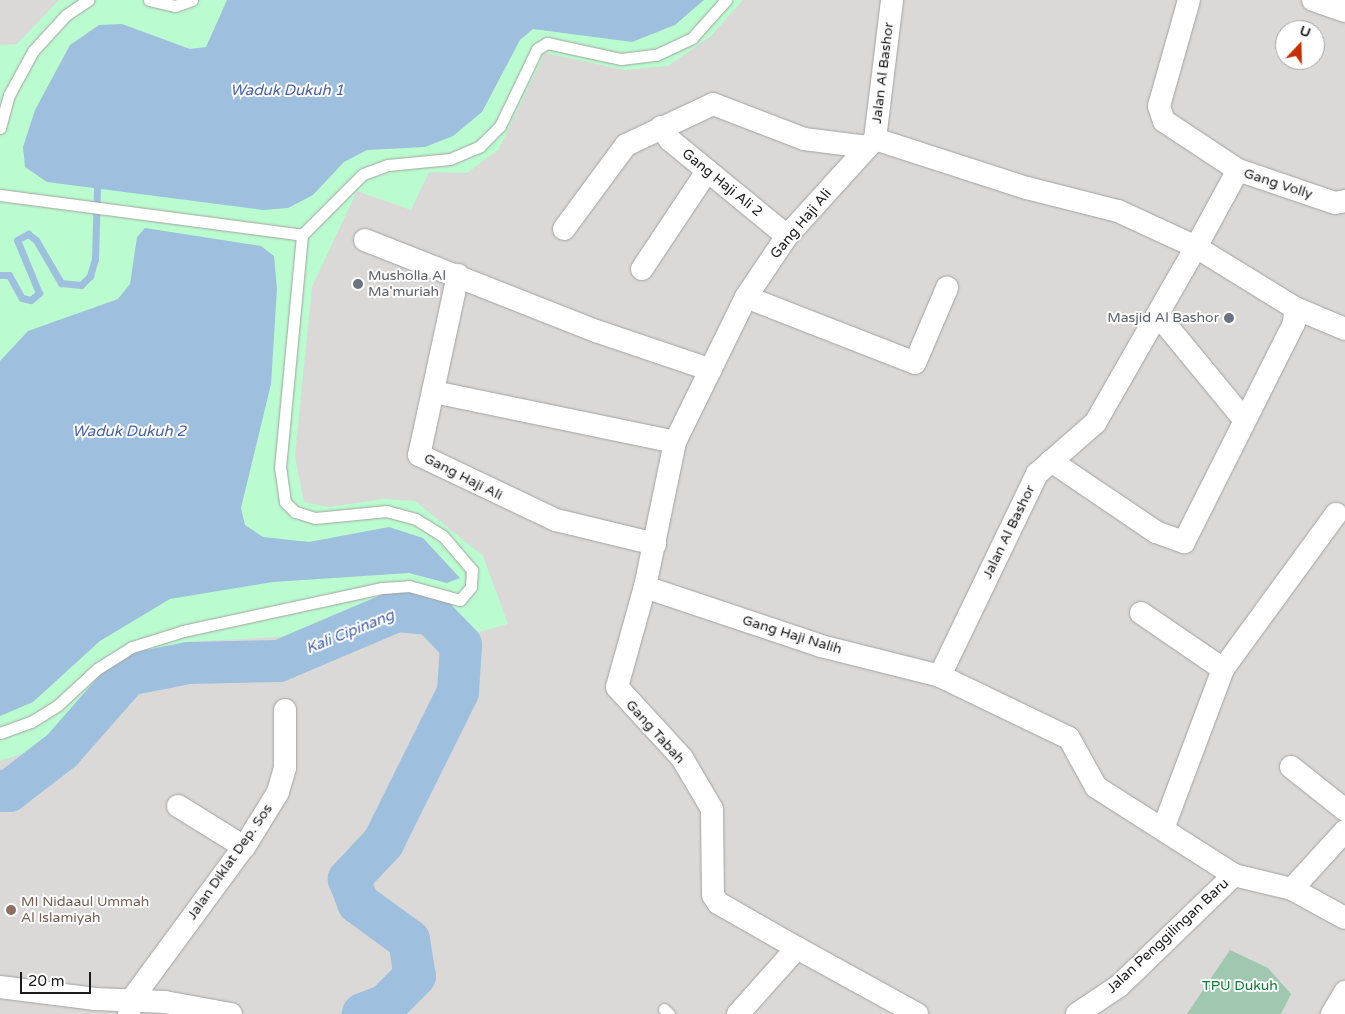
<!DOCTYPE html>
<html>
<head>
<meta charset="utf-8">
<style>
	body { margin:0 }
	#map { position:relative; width:1345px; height:1014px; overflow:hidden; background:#eeece0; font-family:"Varela Round",sans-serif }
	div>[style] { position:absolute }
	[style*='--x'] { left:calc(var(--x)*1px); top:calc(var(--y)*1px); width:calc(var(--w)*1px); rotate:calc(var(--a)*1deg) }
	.residential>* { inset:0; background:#dad9d8 }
	.cemetery>* { inset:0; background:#a0c7b0 }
	.park>* { inset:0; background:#bafbcf }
	.water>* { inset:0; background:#9ec0de }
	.stream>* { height:7px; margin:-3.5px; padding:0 3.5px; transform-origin:3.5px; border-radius:3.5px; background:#9ec0de }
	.river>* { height:42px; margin:-21px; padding:0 21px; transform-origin:21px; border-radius:21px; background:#9ec0de }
	.roads { filter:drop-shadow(0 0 1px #a2a2a2) drop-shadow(0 0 1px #a2a2a2) }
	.service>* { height:11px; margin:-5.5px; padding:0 5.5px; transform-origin:5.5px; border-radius:5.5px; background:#fff }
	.minor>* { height:22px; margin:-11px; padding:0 11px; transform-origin:11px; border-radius:11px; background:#fff }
	.dots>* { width:14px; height:14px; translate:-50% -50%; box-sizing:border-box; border:2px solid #fff; border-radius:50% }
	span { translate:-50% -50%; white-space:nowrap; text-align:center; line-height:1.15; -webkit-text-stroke:4px #fff; paint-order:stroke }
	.street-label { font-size:14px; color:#1b1b1b }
	.worship-label { font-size:14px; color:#5b616d }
	.left { translate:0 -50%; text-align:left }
	.right { translate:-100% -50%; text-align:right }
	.education-label { font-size:14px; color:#785e54 }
	.park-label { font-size:14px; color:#077c2d }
	.water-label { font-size:15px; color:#4560ae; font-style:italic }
	.north { position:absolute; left:1275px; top:20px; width:50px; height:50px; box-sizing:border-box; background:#fff; border:1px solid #a4a4a4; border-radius:50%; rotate:21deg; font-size:14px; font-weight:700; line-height:20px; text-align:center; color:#1b1b1b }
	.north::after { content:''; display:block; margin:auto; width:18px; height:22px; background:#c72f00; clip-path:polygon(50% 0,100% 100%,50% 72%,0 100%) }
	.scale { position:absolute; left:20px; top:972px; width:71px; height:22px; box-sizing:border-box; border:2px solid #1b1b1b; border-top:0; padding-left:6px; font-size:15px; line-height:18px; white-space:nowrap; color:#1b1b1b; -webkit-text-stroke:4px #fff; paint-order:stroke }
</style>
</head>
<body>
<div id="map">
	<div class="residential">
		<div style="clip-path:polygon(evenodd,0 0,1345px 0,1345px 1014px,0 1014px,0 0,1285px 30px,1315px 30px,1315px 60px,1285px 60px,1285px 30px)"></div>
	</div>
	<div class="cemetery">
		<div style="clip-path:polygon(1230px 950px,1268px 968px,1291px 994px,1281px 1014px,1187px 1014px)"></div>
	</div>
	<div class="park">
		<div style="clip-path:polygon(59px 0,743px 0,711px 36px,668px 66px,625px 70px,545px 53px,499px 149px,467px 173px,429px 172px,411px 210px,357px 191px,312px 287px,295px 456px,304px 502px,329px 507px,382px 499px,415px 501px,483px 556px,508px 624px,468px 635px,450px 609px,411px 592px,296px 636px,186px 642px,137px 657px,105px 677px,34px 750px,0 761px,0 45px,17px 44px)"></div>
	</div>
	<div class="water">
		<div style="clip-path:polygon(227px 0,704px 0,675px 25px,632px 42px,533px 29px,520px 40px,482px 112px,453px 136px,425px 147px,367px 150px,344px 162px,313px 195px,288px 208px,263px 210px,47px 182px,25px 167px,23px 147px,35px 110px,70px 45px,99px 25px,122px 24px,190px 49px,206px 47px)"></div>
		<div style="clip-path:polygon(145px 228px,261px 246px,274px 256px,277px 289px,271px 384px,241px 508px,245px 525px,263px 537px,309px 542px,389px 527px,423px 538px,460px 578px,447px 583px,409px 573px,273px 582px,170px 599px,100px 641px,33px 702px,0 716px,0 361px,28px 331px,118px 299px,130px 284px,137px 237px)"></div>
	</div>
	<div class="stream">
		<div style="--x:0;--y:275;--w:9;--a:0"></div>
		<div style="--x:9;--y:275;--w:26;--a:61"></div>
		<div style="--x:22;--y:298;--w:9;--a:13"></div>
		<div style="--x:31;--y:300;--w:11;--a:-41"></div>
		<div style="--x:39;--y:293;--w:57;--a:-112.5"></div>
		<div style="--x:17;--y:240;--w:13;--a:-29"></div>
		<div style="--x:28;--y:234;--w:10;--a:37"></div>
		<div style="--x:36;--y:240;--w:50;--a:59.8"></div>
		<div style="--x:61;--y:283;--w:20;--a:6"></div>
		<div style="--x:81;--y:285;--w:13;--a:-45"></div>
		<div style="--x:90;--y:276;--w:18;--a:-74"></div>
		<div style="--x:95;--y:259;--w:70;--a:-88.4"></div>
	</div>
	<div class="river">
		<div style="--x:0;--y:791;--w:9;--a:0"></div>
		<div style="--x:9;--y:791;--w:67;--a:-37.7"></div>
		<div style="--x:62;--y:750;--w:100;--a:-48.7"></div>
		<div style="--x:128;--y:675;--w:61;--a:-11.3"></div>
		<div style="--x:188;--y:663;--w:91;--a:-1.3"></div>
		<div style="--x:279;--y:661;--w:128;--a:-23"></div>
		<div style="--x:397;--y:611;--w:34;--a:5"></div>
		<div style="--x:431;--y:614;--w:43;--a:45.9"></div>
		<div style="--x:461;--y:645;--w:47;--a:93.7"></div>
		<div style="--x:458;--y:692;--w:169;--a:116.4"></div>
		<div style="--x:383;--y:843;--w:50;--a:133.4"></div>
		<div style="--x:349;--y:879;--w:26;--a:69"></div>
		<div style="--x:358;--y:903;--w:63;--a:36"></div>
		<div style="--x:409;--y:940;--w:36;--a:81"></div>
		<div style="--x:415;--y:976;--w:41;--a:135"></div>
		<div style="--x:386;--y:1005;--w:25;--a:159"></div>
	</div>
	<div class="roads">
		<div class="service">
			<div style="--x:149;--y:0;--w:27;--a:13"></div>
			<div style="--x:175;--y:6;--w:18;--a:-19"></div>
			<div style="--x:0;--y:128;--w:34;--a:-75"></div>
			<div style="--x:9;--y:95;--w:50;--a:-61.4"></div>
			<div style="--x:33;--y:51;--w:49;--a:-47.5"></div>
			<div style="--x:66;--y:15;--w:27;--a:-34"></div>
			<div style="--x:0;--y:195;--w:305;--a:7.5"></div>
			<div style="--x:0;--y:733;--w:33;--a:-20"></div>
			<div style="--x:31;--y:722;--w:32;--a:-32"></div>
			<div style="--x:58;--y:705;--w:53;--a:-42.7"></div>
			<div style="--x:97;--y:669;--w:41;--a:-32.2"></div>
			<div style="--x:132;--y:647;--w:53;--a:-17.4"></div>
			<div style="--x:183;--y:631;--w:204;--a:-12.2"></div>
			<div style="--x:382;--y:588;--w:27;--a:-4"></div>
			<div style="--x:409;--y:586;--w:53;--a:15.4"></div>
			<div style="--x:460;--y:600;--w:17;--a:-50"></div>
			<div style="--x:471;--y:587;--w:17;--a:-87"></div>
			<div style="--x:472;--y:570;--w:45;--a:-130.5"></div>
			<div style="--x:443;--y:536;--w:32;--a:-148"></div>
			<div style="--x:416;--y:519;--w:30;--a:-165"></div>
			<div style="--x:387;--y:511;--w:72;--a:174.4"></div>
			<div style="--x:315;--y:518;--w:21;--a:-163"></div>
			<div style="--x:295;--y:512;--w:14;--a:-135"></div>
			<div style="--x:285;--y:502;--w:34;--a:-98"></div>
			<div style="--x:280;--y:468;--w:234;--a:-84.6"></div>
			<div style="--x:302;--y:235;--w:86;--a:-45"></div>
			<div style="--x:363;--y:174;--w:27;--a:-20"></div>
			<div style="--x:388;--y:165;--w:62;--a:-5.5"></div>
			<div style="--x:450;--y:159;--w:33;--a:-23"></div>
			<div style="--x:480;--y:146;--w:28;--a:-45"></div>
			<div style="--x:500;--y:126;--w:85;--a:-64.3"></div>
			<div style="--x:537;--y:49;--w:12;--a:-31"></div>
			<div style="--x:547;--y:43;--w:76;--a:12.2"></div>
			<div style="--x:621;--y:59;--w:35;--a:-7"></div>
			<div style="--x:656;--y:55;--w:40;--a:-25"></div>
			<div style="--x:692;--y:38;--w:51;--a:-48.2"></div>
			<div style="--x:664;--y:1009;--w:7;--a:45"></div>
		</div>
		<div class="minor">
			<div style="--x:1189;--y:0;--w:110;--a:105.8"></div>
			<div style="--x:1159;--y:106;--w:16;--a:72"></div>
			<div style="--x:1164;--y:121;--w:89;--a:33.5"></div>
			<div style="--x:1238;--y:170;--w:102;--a:18.8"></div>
			<div style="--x:1335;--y:203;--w:10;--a:-11"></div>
			<div style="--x:1313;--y:0;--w:34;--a:19"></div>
			<div style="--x:661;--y:127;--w:16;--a:55"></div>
			<div style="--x:670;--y:140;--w:151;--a:39.4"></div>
			<div style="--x:875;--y:139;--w:160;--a:17.9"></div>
			<div style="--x:1027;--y:188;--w:94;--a:14.2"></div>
			<div style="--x:1118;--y:211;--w:86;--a:24.8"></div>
			<div style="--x:1196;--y:247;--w:203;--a:119.8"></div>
			<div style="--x:1095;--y:423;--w:77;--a:138.7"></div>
			<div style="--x:1037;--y:474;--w:224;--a:115.7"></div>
			<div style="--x:875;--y:139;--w:140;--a:-83"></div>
			<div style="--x:1238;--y:170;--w:88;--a:118.6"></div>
			<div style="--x:1196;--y:247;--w:116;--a:31.6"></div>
			<div style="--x:1295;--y:308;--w:54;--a:22.8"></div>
			<div style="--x:564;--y:229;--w:104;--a:-53.6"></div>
			<div style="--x:626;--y:145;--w:96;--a:-25.2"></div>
			<div style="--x:713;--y:104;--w:97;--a:21"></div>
			<div style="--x:804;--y:139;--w:64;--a:7.2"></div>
			<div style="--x:365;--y:240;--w:248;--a:21.5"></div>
			<div style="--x:596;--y:331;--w:121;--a:18.7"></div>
			<div style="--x:642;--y:269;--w:118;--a:-56.4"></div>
			<div style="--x:458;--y:275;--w:184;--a:102.2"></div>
			<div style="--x:419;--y:455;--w:152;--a:25.4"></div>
			<div style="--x:556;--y:520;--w:102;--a:13.6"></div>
			<div style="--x:746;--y:297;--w:181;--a:21.3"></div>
			<div style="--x:915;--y:363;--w:82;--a:-66.9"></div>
			<div style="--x:1158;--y:315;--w:134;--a:50.5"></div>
			<div style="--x:434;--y:392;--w:246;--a:11.7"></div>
			<div style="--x:1051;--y:461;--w:127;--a:34.1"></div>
			<div style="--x:1156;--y:532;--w:30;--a:20"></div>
			<div style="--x:1184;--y:542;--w:245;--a:-63.3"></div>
			<div style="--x:1294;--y:323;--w:15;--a:-86"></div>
			<div style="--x:645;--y:587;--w:186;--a:18.5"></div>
			<div style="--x:821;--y:646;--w:123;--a:14.1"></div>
			<div style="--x:940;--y:676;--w:143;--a:25.7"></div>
			<div style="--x:1069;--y:738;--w:56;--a:61.1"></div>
			<div style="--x:1096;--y:787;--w:164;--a:32.5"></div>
			<div style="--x:1234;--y:875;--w:60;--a:13.6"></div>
			<div style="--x:1292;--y:889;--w:79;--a:-47.6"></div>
			<div style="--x:1141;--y:613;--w:99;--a:34.3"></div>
			<div style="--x:1291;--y:767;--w:69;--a:38.5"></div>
			<div style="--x:178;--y:806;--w:78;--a:31.8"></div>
			<div style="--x:1163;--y:829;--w:171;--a:-69.4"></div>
			<div style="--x:1223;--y:669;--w:192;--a:-53.9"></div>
			<div style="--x:1292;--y:889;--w:60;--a:28.7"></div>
			<div style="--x:797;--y:948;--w:91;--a:-150.3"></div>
			<div style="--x:718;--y:903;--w:9;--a:-122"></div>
			<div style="--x:713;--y:895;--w:86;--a:-90.7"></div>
			<div style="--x:712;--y:809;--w:59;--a:-120.5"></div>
			<div style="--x:682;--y:758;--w:96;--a:-132.5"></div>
			<div style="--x:617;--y:687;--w:104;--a:-74.4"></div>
			<div style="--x:645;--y:587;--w:148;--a:-78.3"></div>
			<div style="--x:675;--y:442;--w:161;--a:-63.9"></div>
			<div style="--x:746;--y:297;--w:73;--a:-56.1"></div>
			<div style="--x:787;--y:236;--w:131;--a:-47.8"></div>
			<div style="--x:0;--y:987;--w:96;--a:7.2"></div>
			<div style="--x:95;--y:999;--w:70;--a:2.5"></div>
			<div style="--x:165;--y:1002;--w:67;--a:10.3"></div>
			<div style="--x:129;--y:1014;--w:15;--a:-79"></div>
			<div style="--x:132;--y:999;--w:196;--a:-53.7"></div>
			<div style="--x:248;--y:841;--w:57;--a:-58.5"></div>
			<div style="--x:278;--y:792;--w:25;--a:-74"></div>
			<div style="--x:285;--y:768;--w:58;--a:-90"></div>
			<div style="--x:738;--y:1014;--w:89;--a:-48.2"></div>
			<div style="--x:797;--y:948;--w:137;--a:28.8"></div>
			<div style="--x:1077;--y:1014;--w:50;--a:-33.7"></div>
			<div style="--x:1119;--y:986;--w:160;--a:-44"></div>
			<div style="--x:1332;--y:1014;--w:26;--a:-59"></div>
		</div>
	</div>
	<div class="dots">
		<div style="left:358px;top:284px;background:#6b7280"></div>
		<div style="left:1229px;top:318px;background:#6b7280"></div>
		<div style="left:11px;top:910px;background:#8d6e63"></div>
	</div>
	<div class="street-label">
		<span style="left:883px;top:73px;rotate:-83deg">Jalan Al Bashor</span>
		<span style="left:722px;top:183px;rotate:39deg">Gang Haji Ali 2</span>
		<span style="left:1278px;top:184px;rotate:18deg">Gang Volly</span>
		<span style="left:801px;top:224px;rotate:-50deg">Gang Haji Ali</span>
		<span style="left:463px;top:477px;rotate:27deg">Gang Haji Ali</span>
		<span style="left:1009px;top:532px;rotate:-64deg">Jalan Al Bashor</span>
		<span style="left:792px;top:635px;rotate:17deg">Gang Haji Nalih</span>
		<span style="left:655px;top:732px;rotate:48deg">Gang Tabah</span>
		<span style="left:230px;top:862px;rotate:-55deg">Jalan Diklat Dep. Sos</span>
		<span style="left:1168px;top:936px;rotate:-43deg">Jalan Penggilingan Baru</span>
	</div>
	<div class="worship-label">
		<span class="left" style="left:368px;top:284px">Musholla Al<br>Ma'muriah</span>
		<span class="right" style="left:1219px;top:318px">Masjid Al Bashor</span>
	</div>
	<div class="education-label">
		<span class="left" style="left:21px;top:910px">MI Nidaaul Ummah<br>Al Islamiyah</span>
	</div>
	<div class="park-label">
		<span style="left:1240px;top:986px">TPU Dukuh</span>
	</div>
	<div class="water-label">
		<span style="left:287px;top:91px">Waduk Dukuh 1</span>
		<span style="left:129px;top:432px">Waduk Dukuh 2</span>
		<span style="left:350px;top:632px;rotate:-22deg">Kali Cipinang</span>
	</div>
	<div class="north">U</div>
	<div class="scale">20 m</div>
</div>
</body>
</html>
